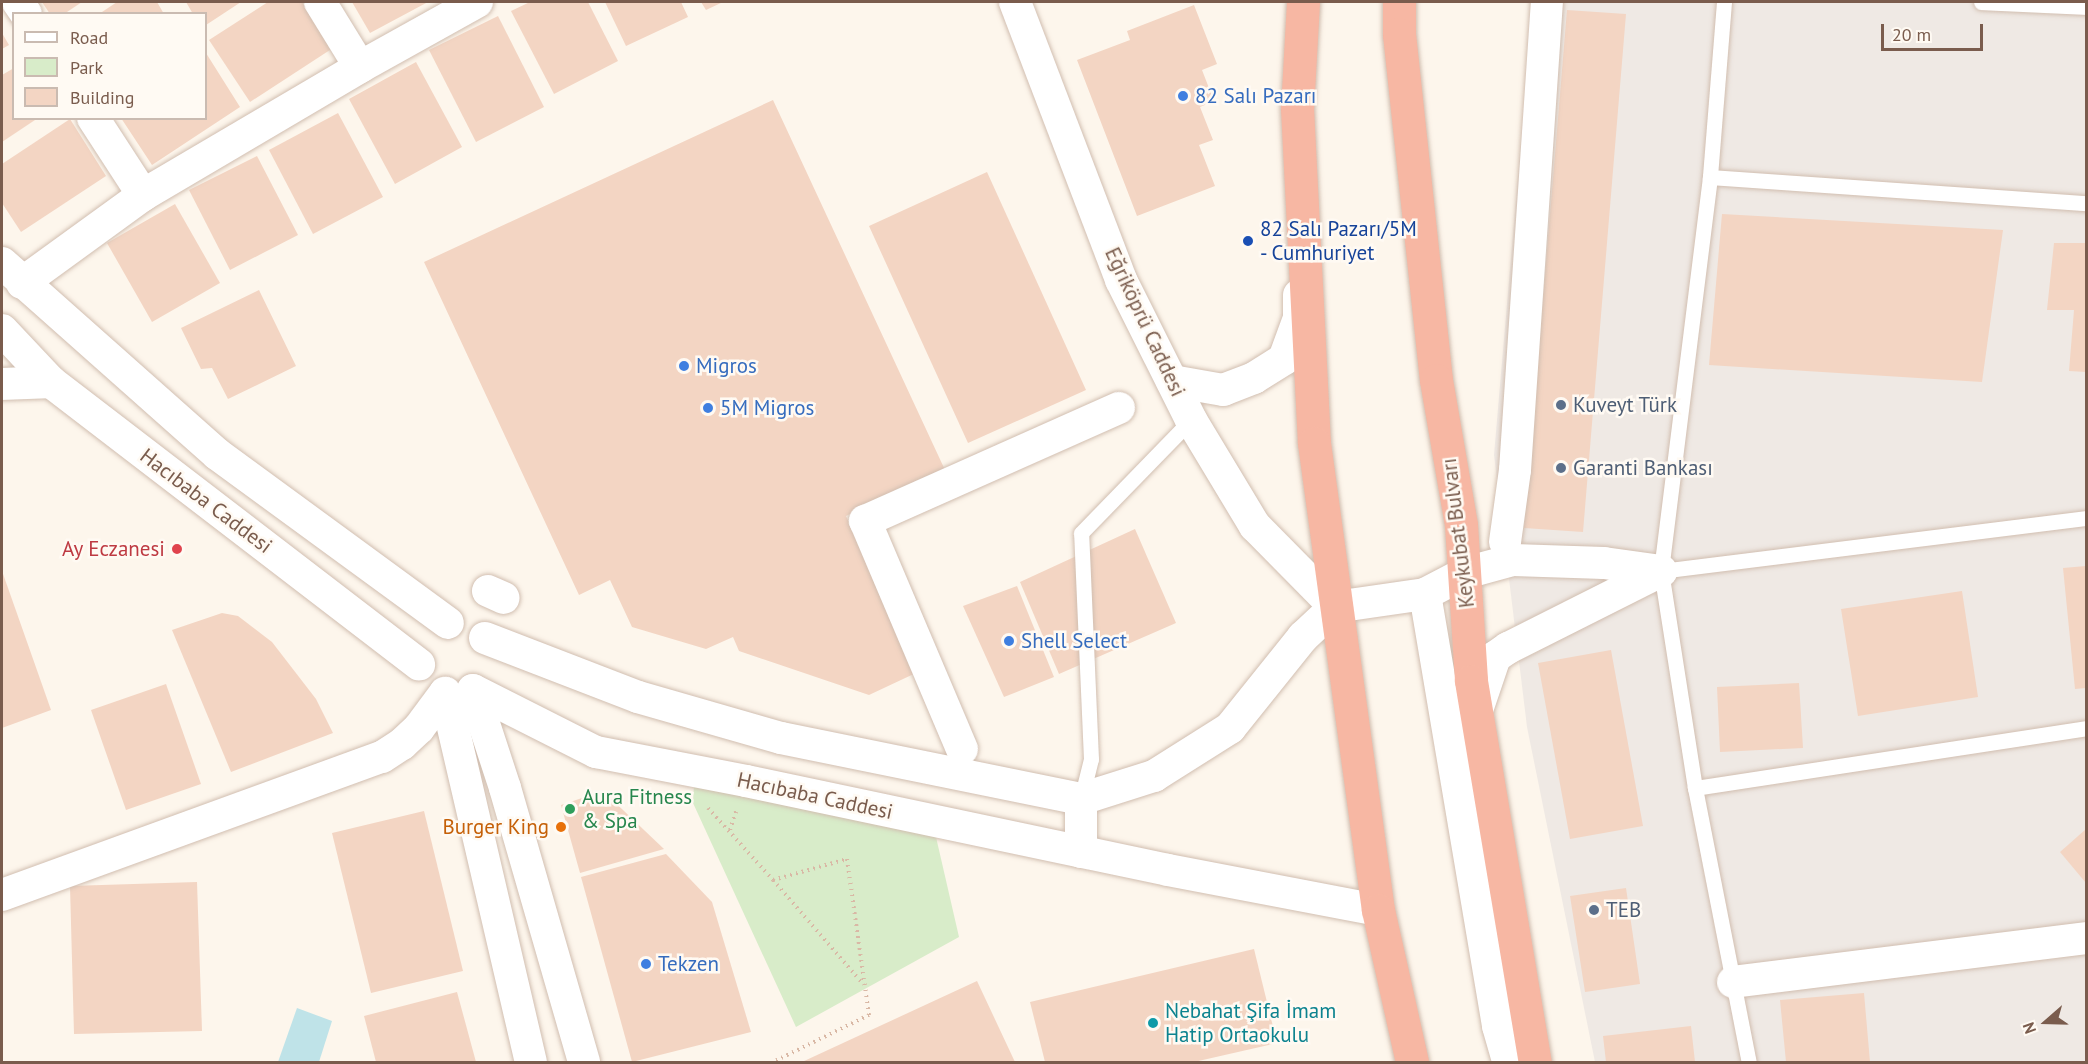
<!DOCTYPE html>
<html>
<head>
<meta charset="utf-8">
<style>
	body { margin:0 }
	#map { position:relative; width:2088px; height:1064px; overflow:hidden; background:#fdf6ec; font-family:"PT Sans",sans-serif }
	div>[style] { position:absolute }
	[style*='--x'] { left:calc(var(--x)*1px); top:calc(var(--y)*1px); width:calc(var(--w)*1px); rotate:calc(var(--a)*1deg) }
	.industrial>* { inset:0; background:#efe9e4 }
	.green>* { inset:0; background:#d8ecc9 }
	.water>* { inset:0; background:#bfe3e8 }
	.building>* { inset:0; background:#f3d5c3 }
	.path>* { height:4px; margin-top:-2px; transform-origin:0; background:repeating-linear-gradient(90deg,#d9b8a5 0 1.5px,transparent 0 6px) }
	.roads { filter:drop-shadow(0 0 2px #d1beb0) drop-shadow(0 0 2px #d1beb0) }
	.lane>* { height:15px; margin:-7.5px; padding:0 7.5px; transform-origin:7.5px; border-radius:7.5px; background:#fff }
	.street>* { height:32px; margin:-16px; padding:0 16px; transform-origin:16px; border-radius:16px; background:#fff }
	.highway>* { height:33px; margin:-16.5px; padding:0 16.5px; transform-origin:16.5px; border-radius:16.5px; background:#f7b7a3 }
	.dots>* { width:16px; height:16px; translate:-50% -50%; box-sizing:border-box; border:3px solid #fffaf3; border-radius:50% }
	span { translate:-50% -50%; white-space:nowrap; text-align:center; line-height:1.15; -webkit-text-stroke:5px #fffaf3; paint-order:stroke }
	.shop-label { font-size:21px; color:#366cbe }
	.left { translate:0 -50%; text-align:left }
	.transit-label { font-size:21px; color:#164399 }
	.street-label { font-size:21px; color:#7a5c4d }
	.service-label { font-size:21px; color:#4e5e75 }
	.health-label { font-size:21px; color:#be3a42 }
	.right { translate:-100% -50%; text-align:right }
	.leisure-label { font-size:21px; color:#27864d }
	.food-label { font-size:21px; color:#c56008 }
	.culture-label { font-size:21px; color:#0d838f }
	.frame { position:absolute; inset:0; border:3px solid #7a5c4d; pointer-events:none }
	.legend { position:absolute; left:12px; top:12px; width:195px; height:108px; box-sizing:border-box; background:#fffaf3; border:2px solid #cabbb1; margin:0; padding:8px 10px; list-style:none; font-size:18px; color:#7a5c4d }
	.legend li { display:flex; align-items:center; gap:12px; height:30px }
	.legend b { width:30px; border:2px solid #cabbb1 }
	.north { position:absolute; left:2016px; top:992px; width:60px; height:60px; -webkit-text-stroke:4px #fffaf3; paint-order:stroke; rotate:250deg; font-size:16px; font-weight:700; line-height:24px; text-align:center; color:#7a5c4d }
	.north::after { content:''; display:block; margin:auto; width:21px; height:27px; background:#7a5c4d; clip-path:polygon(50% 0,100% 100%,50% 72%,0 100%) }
	.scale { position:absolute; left:1881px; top:24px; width:102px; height:27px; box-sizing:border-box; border:3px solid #7a5c4d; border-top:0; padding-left:8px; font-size:18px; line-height:21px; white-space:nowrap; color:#7a5c4d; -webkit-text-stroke:4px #fffaf3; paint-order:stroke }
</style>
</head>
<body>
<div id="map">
	<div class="industrial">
		<div style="clip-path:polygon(1533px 2px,2086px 2px,2086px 1062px,1595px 1062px,1527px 727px,1494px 455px)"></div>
	</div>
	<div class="green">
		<div style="clip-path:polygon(694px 784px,936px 837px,959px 937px,796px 1027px,693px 803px)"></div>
	</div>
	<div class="water">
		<div style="clip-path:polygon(297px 1008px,332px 1021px,319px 1062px,278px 1062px)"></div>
	</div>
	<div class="building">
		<div style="clip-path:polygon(42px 2px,82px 2px,64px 14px,50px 14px)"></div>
		<div style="clip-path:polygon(117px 2px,157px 2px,164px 14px,99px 14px)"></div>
		<div style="clip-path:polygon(186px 2px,241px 2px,206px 25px,206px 14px,193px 14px)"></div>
		<div style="clip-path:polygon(268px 2px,302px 2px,333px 48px,250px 102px,209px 40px)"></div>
		<div style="clip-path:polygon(352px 2px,428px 2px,370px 33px)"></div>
		<div style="clip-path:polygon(530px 2px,588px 2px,618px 61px,554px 94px,511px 11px)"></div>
		<div style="clip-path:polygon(605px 2px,681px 2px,688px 17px,626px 46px)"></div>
		<div style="clip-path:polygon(701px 2px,723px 2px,706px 10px)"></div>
		<div style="clip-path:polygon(1194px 5px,1217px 64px,1202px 70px,1214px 101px,1200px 107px,1213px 140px,1199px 145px,1215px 186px,1137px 216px,1077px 60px,1130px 40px,1127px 31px)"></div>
		<div style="clip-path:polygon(1567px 10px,1626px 14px,1583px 532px,1524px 528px)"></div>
		<div style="clip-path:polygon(498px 16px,544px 107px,476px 142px,429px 50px)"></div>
		<div style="clip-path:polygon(2px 33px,9px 45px,2px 49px)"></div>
		<div style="clip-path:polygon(206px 53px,240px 107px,152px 165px,121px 118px,206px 118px)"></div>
		<div style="clip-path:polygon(416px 62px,462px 147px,395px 184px,349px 99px)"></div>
		<div style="clip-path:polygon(14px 68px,14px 118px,38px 118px,2px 142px,2px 75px)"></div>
		<div style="clip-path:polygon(773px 100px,945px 470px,846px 516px,918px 672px,869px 695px,739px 651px,733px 637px,706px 649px,632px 627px,610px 580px,579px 595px,424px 262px)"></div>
		<div style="clip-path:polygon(338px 113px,383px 197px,313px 234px,269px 150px)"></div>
		<div style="clip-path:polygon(70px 119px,106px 176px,21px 232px,2px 203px,2px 164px)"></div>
		<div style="clip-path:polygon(257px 156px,298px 235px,230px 270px,189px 190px)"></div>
		<div style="clip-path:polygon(987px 172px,1086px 390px,968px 443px,869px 226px)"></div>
		<div style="clip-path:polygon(175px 204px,220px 283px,152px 322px,107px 243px)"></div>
		<div style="clip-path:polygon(1722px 214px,2003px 230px,1982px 382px,1709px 365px)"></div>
		<div style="clip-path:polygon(2054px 243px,2086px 243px,2086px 372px,2069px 371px,2074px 310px,2047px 310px)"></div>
		<div style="clip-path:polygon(259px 290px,296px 366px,228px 399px,212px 368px,201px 369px,181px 328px)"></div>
		<div style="clip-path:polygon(1135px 529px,1176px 623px,1059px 674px,1020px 582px)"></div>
		<div style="clip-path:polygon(2086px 566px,2086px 688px,2075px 689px,2063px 568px)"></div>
		<div style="clip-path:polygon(2px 571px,51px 710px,2px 728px)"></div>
		<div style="clip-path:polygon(1017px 586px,1054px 677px,1004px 697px,963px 606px)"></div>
		<div style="clip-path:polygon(1962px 591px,1978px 697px,1858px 716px,1841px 609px)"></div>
		<div style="clip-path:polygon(222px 613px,238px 616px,272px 642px,316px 699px,333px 733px,231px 772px,172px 630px)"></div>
		<div style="clip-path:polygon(1611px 650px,1643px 826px,1570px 839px,1538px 663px)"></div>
		<div style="clip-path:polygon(1799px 683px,1803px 748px,1720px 752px,1717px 687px)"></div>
		<div style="clip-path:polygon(166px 684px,201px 784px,126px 810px,91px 710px)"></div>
		<div style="clip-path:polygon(603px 791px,664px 849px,580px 873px,561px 805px)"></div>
		<div style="clip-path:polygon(424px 811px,463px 971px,371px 993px,332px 833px)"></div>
		<div style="clip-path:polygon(2086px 829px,2086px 883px,2060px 852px)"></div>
		<div style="clip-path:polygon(666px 854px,712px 902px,751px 1032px,632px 1062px,581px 877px)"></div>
		<div style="clip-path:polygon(197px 882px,202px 1031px,74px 1034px,70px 886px)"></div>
		<div style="clip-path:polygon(1626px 888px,1640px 984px,1585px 992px,1570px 896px)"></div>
		<div style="clip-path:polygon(1254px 949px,1277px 1043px,1194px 1062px,1045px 1062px,1030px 1002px)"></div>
		<div style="clip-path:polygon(977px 981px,1015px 1062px,802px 1062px)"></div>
		<div style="clip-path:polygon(457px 992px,476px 1062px,376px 1062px,364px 1016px)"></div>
		<div style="clip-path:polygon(1864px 993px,1870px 1062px,1786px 1062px,1780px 1000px)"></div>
		<div style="clip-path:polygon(1691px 1026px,1695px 1062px,1606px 1062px,1603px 1036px)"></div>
	</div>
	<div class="path">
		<div style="--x:708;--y:808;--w:97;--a:47.9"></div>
		<div style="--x:773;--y:880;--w:77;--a:-15.8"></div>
		<div style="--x:847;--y:859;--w:158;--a:82"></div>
		<div style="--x:869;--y:1015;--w:107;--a:153.9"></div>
		<div style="--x:730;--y:830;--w:20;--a:-72"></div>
		<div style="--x:773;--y:880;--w:138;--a:49.1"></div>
	</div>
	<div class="roads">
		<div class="lane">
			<div style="--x:1724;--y:2;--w:176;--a:94.6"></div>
			<div style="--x:1710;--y:177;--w:397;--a:97.1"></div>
			<div style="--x:1661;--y:571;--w:220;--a:81.1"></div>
			<div style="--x:1695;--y:788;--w:279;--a:78.9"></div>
			<div style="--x:1981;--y:2;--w:105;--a:2.7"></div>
			<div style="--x:1710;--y:177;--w:377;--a:4"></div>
			<div style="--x:1661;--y:571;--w:428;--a:-7.1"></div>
			<div style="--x:1695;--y:788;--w:396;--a:-8.7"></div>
			<div style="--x:1081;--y:799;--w:41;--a:-76"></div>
			<div style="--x:1091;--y:759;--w:226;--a:-92.5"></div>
			<div style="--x:1081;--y:533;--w:158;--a:-45.8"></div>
		</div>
		<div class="street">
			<div style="--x:18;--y:2;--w:14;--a:56"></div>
			<div style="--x:320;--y:2;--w:76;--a:58.4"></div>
			<div style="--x:1015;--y:2;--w:298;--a:69.1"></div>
			<div style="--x:1121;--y:280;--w:157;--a:63.4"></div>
			<div style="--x:1191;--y:420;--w:124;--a:58.9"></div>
			<div style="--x:1255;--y:526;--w:114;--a:45.4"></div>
			<div style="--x:93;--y:118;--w:92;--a:57"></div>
			<div style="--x:2;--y:263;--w:288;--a:41.6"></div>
			<div style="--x:217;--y:454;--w:286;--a:36.2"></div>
			<div style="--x:22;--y:283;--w:150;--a:-36"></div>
			<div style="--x:143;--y:195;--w:252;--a:-30.5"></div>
			<div style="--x:360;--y:67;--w:134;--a:-29.1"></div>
			<div style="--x:2;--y:330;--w:71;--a:46.7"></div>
			<div style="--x:51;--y:382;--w:464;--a:37.5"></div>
			<div style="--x:1172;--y:381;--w:52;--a:10"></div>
			<div style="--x:1223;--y:390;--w:33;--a:-21"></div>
			<div style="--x:1254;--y:378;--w:36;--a:-32"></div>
			<div style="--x:1284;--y:359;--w:44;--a:-69.9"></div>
			<div style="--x:1299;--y:318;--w:23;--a:-90"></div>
			<div style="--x:2;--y:384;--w:49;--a:-2.3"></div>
			<div style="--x:1505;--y:542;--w:73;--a:-82.1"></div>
			<div style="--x:1515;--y:470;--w:469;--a:-86.1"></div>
			<div style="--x:488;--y:591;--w:17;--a:24"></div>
			<div style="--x:1425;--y:594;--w:45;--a:-27.7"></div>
			<div style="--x:1465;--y:573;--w:50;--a:-15.2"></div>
			<div style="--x:1513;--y:560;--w:91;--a:1.9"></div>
			<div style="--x:1604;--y:563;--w:58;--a:8"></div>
			<div style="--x:485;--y:638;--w:164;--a:21.1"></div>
			<div style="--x:638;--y:697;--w:149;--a:16"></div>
			<div style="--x:781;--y:738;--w:306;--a:11.5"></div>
			<div style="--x:1081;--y:799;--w:77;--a:-17.5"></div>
			<div style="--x:1154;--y:776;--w:90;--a:-32.3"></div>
			<div style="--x:1230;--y:728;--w:117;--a:-51.3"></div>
			<div style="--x:1303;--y:637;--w:44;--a:-43.2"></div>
			<div style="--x:1335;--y:607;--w:91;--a:-8.2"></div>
			<div style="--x:1425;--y:594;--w:438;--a:80.4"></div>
			<div style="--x:1498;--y:1026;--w:37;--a:74"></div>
			<div style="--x:473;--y:690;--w:138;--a:26.8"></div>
			<div style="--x:596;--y:752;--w:153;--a:10.9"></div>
			<div style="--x:746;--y:781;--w:431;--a:11.9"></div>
			<div style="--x:1168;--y:870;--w:214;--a:10.8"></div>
			<div style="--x:473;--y:690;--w:103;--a:71.9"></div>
			<div style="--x:505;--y:788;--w:285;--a:73.9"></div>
			<div style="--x:445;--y:693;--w:379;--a:76.9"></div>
			<div style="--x:1476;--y:713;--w:59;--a:-71.3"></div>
			<div style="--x:1495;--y:657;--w:16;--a:-35"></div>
			<div style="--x:1508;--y:648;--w:171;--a:-26.7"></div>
			<div style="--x:962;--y:749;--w:248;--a:-113"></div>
			<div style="--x:865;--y:521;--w:278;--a:-24"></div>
			<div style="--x:1081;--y:852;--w:53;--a:-90"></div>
			<div style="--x:2;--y:895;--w:404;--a:-20"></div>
			<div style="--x:382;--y:757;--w:24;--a:-33"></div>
			<div style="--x:402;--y:744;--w:23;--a:-43"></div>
			<div style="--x:419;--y:728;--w:44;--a:-53.4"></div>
			<div style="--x:1733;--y:982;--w:356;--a:-7.1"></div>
		</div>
		<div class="highway">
			<div style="--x:1303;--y:2;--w:106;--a:93.2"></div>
			<div style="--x:1297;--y:108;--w:335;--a:87.1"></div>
			<div style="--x:1314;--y:443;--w:471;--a:82.2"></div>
			<div style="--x:1378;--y:910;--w:156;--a:77.4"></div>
			<div style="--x:1399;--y:2;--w:32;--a:90"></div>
			<div style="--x:1399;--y:34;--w:348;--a:83.9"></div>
			<div style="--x:1436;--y:380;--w:147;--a:80.2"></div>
			<div style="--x:1461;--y:525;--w:156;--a:86.3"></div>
			<div style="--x:1471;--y:681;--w:386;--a:80.5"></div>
		</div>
	</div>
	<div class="dots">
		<div style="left:1183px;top:96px;background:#3f7fe0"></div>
		<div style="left:1248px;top:241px;background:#1a4fb4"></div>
		<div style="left:684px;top:366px;background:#3f7fe0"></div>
		<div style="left:1561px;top:405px;background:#5c6f8a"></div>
		<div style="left:708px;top:408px;background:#3f7fe0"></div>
		<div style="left:1561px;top:468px;background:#5c6f8a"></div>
		<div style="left:177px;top:549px;background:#e0444e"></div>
		<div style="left:1009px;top:641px;background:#3f7fe0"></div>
		<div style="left:570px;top:809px;background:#2e9e5b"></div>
		<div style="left:561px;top:827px;background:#e8710a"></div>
		<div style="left:1594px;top:910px;background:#5c6f8a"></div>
		<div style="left:646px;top:964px;background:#3f7fe0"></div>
		<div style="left:1153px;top:1023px;background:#0f9aa8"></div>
	</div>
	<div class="shop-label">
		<span class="left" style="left:1195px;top:96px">82 Salı Pazarı</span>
		<span class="left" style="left:696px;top:366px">Migros</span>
		<span class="left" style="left:720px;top:408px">5M Migros</span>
		<span class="left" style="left:1021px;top:641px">Shell Select</span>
		<span class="left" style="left:658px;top:964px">Tekzen</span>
	</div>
	<div class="transit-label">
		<span class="left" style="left:1260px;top:241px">82 Salı Pazarı/5M<br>- Cumhuriyet</span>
	</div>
	<div class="street-label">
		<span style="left:1145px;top:322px;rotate:65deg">Eğriköprü Caddesi</span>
		<span style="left:206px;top:501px;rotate:37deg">Hacıbaba Caddesi</span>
		<span style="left:1458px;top:533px;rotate:-97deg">Keykubat Bulvarı</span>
		<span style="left:815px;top:796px;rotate:12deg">Hacıbaba Caddesi</span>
	</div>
	<div class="service-label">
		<span class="left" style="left:1573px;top:405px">Kuveyt Türk</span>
		<span class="left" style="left:1573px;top:468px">Garanti Bankası</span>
		<span class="left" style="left:1606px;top:910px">TEB</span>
	</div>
	<div class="health-label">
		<span class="right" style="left:165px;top:549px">Ay Eczanesi</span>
	</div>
	<div class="leisure-label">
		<span class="left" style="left:582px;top:809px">Aura Fitness<br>&amp; Spa</span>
	</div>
	<div class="food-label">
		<span class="right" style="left:549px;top:827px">Burger King</span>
	</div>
	<div class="culture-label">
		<span class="left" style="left:1165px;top:1023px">Nebahat Şifa İmam<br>Hatip Ortaokulu</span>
	</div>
	<div class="frame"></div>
	<ul class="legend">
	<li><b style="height:8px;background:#fff"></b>Road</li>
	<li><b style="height:16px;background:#d8ecc9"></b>Park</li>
	<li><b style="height:16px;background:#f3d5c3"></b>Building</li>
	</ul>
	<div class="north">N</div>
	<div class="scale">20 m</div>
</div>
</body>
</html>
